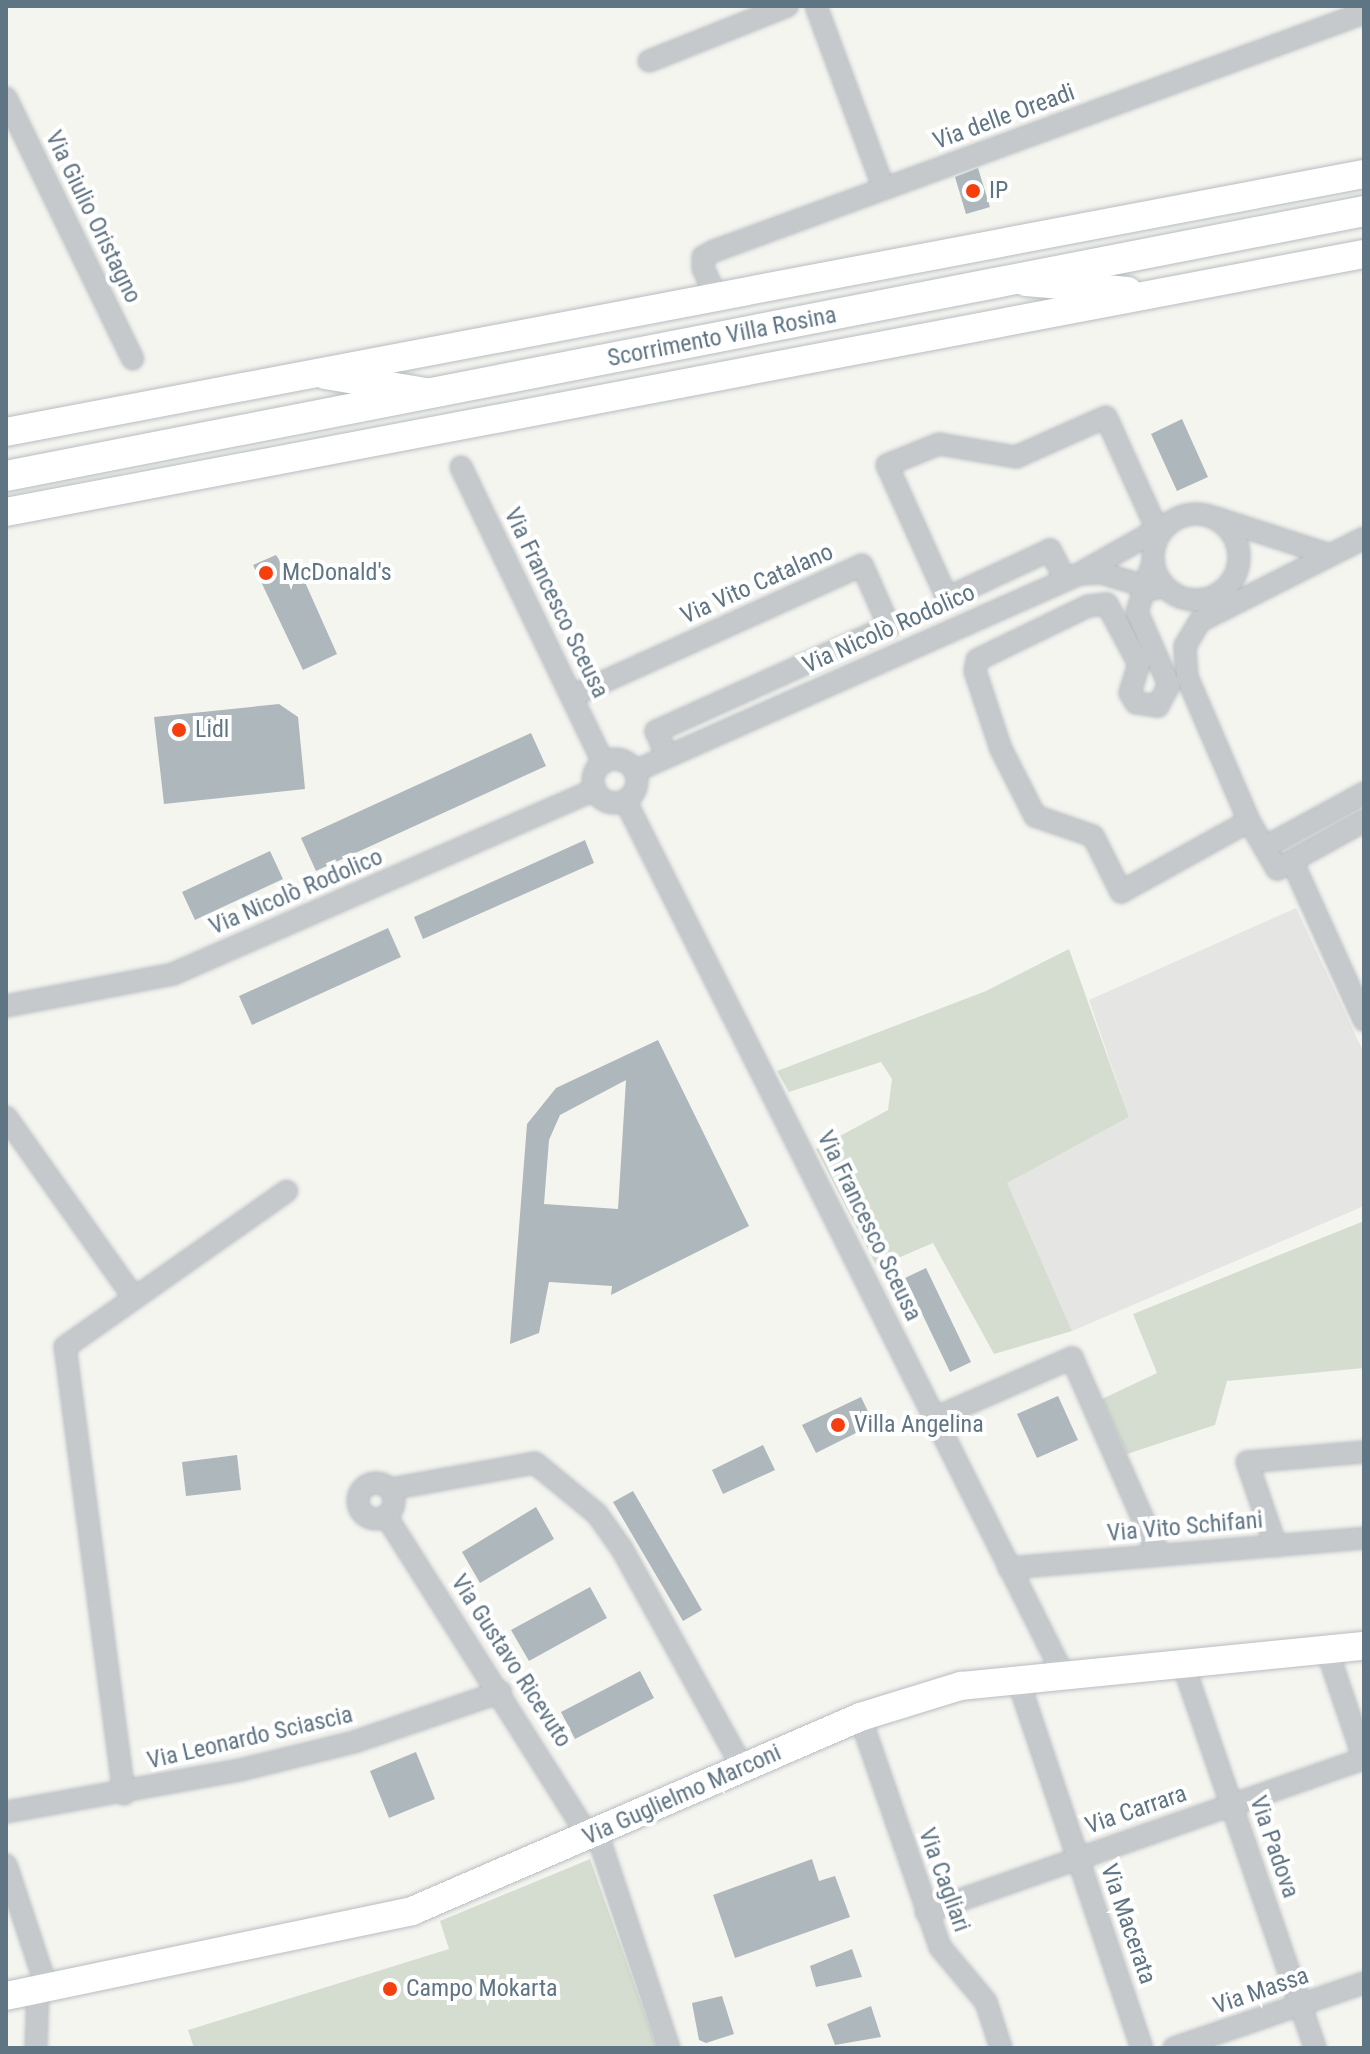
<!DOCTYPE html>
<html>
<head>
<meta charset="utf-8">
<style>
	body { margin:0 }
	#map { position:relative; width:1370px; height:2054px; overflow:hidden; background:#f5f5f0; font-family:"Roboto Condensed",sans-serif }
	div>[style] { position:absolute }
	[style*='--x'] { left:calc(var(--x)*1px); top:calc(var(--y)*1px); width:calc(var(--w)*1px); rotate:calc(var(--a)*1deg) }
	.built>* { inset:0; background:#e5e6e3 }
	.green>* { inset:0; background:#d5ddd0 }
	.building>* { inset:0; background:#aeb7bb }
	.roads { filter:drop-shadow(0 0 2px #b7bdc1) drop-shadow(0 0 2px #b7bdc1) }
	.street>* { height:20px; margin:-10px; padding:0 10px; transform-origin:10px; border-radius:10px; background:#c6c9cc }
	.street>.ring { margin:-10px; padding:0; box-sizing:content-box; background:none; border:20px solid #c6c9cc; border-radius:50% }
	.secondary>* { height:28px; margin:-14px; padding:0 14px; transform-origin:14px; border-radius:14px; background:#fff }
	.primary>* { height:30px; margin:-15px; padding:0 15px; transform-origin:15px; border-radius:15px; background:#fff }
	.dots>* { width:22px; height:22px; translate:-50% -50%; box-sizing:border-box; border:4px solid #fff; border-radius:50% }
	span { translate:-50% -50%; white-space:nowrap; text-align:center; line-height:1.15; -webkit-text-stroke:8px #fff; paint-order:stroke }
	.street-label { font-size:24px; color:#607584 }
	.poi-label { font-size:24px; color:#607584 }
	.left { translate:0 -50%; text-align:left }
	.frame { position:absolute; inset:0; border:8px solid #607584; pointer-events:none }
</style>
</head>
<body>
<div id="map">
	<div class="built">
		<div style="clip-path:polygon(1296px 908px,1364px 1053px,1364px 1206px,1072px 1331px,1006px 1183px,1129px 1117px,1089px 1000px)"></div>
	</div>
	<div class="green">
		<div style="clip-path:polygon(1069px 949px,1129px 1117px,1007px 1183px,1072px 1331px,994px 1354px,933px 1243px,877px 1267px,816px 1149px,888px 1110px,892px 1079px,881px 1062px,789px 1092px,777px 1071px,986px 991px)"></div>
		<div style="clip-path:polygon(1364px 1221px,1364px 1368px,1227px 1381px,1215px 1425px,1127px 1454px,1102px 1399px,1157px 1373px,1133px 1314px)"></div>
		<div style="clip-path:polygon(590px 1859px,657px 2048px,194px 2048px,188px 2030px,449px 1949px,440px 1921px)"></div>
	</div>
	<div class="building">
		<div style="clip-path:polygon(978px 168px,990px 207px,966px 214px,955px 177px)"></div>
		<div style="clip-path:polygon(1182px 419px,1208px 477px,1177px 491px,1151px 434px)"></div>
		<div style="clip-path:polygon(276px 555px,295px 584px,304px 580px,337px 654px,303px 670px,253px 565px)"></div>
		<div style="clip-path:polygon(279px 704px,298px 717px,305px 789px,164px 804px,154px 717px)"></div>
		<div style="clip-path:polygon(531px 733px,546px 766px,316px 871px,301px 838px)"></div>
		<div style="clip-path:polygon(585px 840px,594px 863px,423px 939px,414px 917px)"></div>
		<div style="clip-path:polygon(270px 851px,283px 879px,195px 920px,182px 892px)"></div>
		<div style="clip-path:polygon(388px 928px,401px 957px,252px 1025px,239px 996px)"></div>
		<div style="clip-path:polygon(evenodd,658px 1040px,749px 1226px,611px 1295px,612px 1286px,549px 1282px,539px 1333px,510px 1344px,527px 1124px,556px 1088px,658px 1040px,626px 1080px,618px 1209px,544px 1204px,549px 1140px,560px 1115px,626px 1080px)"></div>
		<div style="clip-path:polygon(926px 1268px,971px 1362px,950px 1372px,905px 1278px)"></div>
		<div style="clip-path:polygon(1058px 1396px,1078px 1440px,1037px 1458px,1017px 1414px)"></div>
		<div style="clip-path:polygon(861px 1397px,874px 1424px,816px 1453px,802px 1425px)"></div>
		<div style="clip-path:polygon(763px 1445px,775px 1470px,723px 1494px,712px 1470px)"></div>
		<div style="clip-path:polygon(237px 1455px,241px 1490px,186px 1496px,182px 1462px)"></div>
		<div style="clip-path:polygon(633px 1491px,702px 1610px,683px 1621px,613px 1502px)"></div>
		<div style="clip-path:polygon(536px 1507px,554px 1539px,480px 1583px,462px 1552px)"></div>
		<div style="clip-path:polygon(590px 1587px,607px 1618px,529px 1661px,511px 1630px)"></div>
		<div style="clip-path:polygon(640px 1671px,654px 1698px,575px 1739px,561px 1712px)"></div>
		<div style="clip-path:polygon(416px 1752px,435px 1799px,389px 1818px,370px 1771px)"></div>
		<div style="clip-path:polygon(812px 1859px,819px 1881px,835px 1876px,850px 1917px,735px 1958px,713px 1895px)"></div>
		<div style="clip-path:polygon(852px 1949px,862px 1977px,816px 1987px,810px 1966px)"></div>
		<div style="clip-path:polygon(722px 1996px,734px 2034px,706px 2043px,699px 2040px,692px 2003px)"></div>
		<div style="clip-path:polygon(871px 2006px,881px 2037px,835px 2045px,827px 2024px)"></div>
	</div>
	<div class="roads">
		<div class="street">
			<div style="--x:816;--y:6;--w:195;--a:69.6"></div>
			<div style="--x:649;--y:61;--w:149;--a:-21.7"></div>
			<div style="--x:6;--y:98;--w:290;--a:64.1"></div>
			<div style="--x:717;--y:298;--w:33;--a:-115"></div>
			<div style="--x:703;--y:268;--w:11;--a:-90"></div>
			<div style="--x:703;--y:257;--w:13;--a:-29"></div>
			<div style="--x:714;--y:251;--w:692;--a:-20.11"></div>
			<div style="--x:461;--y:467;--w:327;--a:64.3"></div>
			<div class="ring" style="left:1153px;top:514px;width:66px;height:66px"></div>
			<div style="--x:1216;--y:518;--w:120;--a:18"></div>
			<div style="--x:1153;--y:562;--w:52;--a:107.7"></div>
			<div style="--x:1137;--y:612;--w:80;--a:66.3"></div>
			<div style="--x:1169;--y:685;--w:24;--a:118"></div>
			<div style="--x:1158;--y:706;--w:22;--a:-172"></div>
			<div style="--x:1136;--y:703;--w:12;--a:-121"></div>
			<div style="--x:1130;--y:693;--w:30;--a:-73"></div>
			<div style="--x:1139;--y:664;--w:68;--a:-118.1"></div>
			<div style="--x:1107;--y:604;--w:19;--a:174"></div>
			<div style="--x:1088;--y:606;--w:123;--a:154.1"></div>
			<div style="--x:977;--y:660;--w:11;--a:100"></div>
			<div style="--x:975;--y:671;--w:82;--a:71.6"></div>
			<div style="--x:1001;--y:749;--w:75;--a:63.1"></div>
			<div style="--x:1035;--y:816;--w:61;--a:19"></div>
			<div style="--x:1093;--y:836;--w:63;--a:63.4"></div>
			<div style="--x:1121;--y:892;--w:146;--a:-29"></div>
			<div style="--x:1249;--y:821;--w:56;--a:59.7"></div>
			<div style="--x:1277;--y:869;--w:99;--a:-28.9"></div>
			<div style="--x:1081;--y:574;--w:20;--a:-3"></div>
			<div style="--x:1101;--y:573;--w:56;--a:16.5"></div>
			<div style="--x:1065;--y:579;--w:33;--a:-117"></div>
			<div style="--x:1050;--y:550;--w:114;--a:155"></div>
			<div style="--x:947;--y:598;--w:146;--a:-114.3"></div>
			<div style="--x:887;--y:465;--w:56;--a:-22"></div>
			<div style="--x:939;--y:444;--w:78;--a:9.6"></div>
			<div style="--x:1016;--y:457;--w:98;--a:-24"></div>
			<div style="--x:1106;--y:417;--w:121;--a:65.6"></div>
			<div style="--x:572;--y:696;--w:318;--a:-24.3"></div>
			<div style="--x:862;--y:565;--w:67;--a:66.1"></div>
			<div style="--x:889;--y:626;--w:256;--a:155.7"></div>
			<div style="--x:656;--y:731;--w:28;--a:67"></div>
			<div class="ring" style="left:593px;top:759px;width:24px;height:24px"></div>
			<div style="--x:635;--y:771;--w:484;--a:-23.9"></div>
			<div style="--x:1077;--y:575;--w:108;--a:-29.4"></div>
			<div style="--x:625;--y:800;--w:980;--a:63.38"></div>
			<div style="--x:1249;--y:821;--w:157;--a:-113.3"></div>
			<div style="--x:1187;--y:677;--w:31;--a:-94"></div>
			<div style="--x:1185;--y:646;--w:29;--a:-59"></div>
			<div style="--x:1200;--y:621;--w:184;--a:-26.8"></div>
			<div style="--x:1265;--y:847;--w:113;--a:-28.6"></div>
			<div style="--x:1292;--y:861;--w:175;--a:65.6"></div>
			<div style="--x:6;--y:1006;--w:170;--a:-10.8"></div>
			<div style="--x:173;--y:974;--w:460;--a:-23.6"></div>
			<div style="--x:6;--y:1117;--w:222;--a:54.7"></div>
			<div style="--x:935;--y:1418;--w:150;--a:-23.7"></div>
			<div style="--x:1072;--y:1358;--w:215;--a:66.2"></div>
			<div class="ring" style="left:358px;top:1483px;width:16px;height:16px"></div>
			<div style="--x:390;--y:1489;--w:147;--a:-10.2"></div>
			<div style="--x:535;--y:1463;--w:80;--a:39.4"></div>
			<div style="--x:597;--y:1514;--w:43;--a:54.5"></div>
			<div style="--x:622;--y:1549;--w:250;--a:61.1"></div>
			<div style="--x:386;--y:1516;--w:380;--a:57.7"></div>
			<div style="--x:1276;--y:1546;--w:89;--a:-109"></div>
			<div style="--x:1247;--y:1462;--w:117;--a:-4.9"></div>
			<div style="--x:1009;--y:1568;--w:356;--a:-4.8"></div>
			<div style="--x:1327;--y:1650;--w:115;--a:71.3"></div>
			<div style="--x:1183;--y:1664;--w:406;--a:71"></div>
			<div style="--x:1018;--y:1680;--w:388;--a:71.4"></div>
			<div style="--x:860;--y:1717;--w:244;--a:70.8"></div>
			<div style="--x:940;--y:1947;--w:72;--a:50.1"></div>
			<div style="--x:986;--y:2002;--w:48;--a:71.9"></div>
			<div style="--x:124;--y:1794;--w:451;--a:-97.5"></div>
			<div style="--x:65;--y:1347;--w:271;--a:-35.1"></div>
			<div style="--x:6;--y:1812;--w:238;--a:-10.2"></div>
			<div style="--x:240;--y:1770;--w:117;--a:-13.8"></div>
			<div style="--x:354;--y:1742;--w:155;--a:-18.8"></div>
			<div style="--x:597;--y:1833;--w:227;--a:71.5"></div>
			<div style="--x:6;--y:1865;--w:130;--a:71.6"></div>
			<div style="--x:926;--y:1912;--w:464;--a:-19.3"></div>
			<div style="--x:36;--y:2048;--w:59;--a:-88.1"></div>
			<div style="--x:1174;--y:2048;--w:201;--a:-18.9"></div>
		</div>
		<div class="secondary">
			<div style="--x:1026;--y:282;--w:102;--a:5"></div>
			<div style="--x:325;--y:375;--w:102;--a:9.6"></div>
			<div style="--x:6;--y:432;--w:1382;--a:-10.76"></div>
			<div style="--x:6;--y:512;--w:1382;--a:-10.76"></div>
			<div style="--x:6;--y:1996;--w:415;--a:-11.8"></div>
			<div style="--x:412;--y:1911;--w:488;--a:-23.4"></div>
			<div style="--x:860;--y:1717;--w:106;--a:-17.1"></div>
			<div style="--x:961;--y:1686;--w:405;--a:-5.7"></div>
		</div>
		<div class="primary">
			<div style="--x:6;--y:476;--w:1384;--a:-11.04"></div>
		</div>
	</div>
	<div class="dots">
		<div style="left:973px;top:191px;background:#f63f0f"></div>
		<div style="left:266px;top:573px;background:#f63f0f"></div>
		<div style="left:179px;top:730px;background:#f63f0f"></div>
		<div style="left:838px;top:1425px;background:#f63f0f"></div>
		<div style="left:390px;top:1989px;background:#f63f0f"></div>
	</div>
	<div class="street-label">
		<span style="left:1004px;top:117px;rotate:-20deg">Via delle Oreadi</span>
		<span style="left:93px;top:217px;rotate:64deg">Via Giulio Oristagno</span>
		<span style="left:722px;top:337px;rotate:-11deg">Scorrimento Villa Rosina</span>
		<span style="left:757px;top:584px;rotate:-24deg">Via Vito Catalano</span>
		<span style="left:556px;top:603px;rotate:64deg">Via Francesco Sceusa</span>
		<span style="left:889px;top:629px;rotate:-24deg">Via Nicolò Rodolico</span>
		<span style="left:296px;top:892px;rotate:-23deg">Via Nicolò Rodolico</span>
		<span style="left:869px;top:1226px;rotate:64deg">Via Francesco Sceusa</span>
		<span style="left:1185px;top:1527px;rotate:-5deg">Via Vito Schifani</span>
		<span style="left:511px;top:1661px;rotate:57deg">Via Gustavo Ricevuto</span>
		<span style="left:250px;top:1738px;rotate:-13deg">Via Leonardo Sciascia</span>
		<span style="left:682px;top:1795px;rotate:-24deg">Via Guglielmo Marconi</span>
		<span style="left:1136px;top:1810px;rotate:-19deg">Via Carrara</span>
		<span style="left:1274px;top:1847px;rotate:71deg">Via Padova</span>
		<span style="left:944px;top:1880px;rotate:70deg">Via Cagliari</span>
		<span style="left:1128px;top:1924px;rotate:71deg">Via Macerata</span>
		<span style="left:1261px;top:1991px;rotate:-19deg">Via Massa</span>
	</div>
	<div class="poi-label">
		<span class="left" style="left:989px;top:191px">IP</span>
		<span class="left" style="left:282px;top:573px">McDonald's</span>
		<span class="left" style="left:195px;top:730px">Lidl</span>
		<span class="left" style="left:854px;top:1425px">Villa Angelina</span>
		<span class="left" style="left:406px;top:1989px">Campo Mokarta</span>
	</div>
	<div class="frame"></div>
</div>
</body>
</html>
